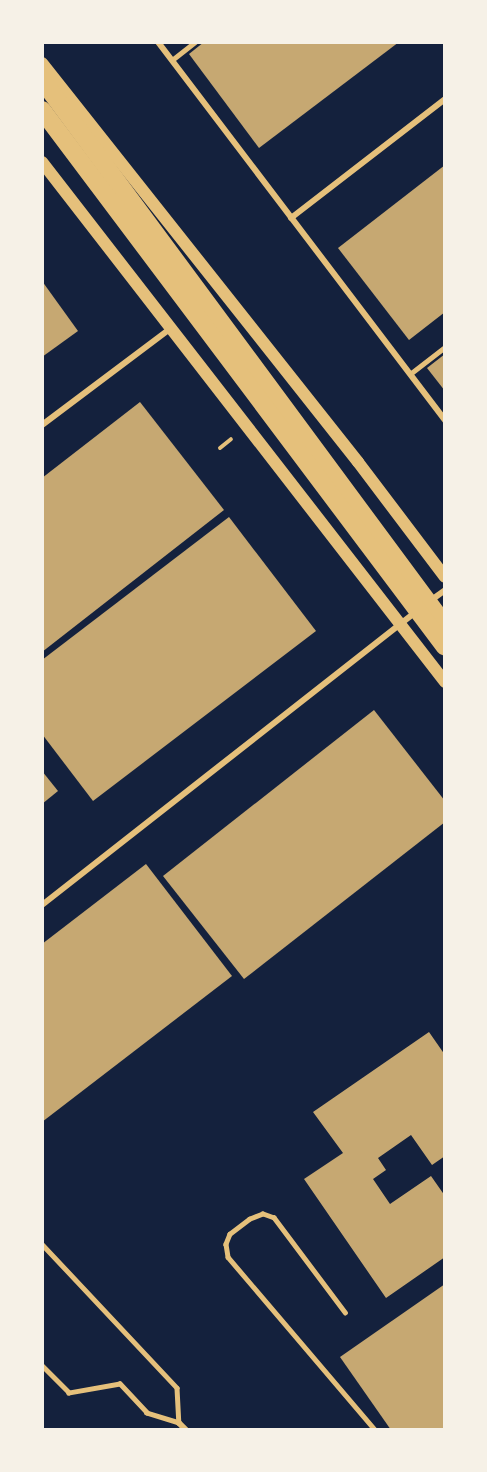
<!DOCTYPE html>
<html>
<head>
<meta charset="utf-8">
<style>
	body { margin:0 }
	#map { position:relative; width:487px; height:1472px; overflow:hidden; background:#14213d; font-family:Ubuntu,sans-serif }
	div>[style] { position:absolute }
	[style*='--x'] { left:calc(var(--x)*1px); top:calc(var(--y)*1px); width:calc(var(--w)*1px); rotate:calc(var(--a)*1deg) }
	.building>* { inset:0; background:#c6a872 }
	.path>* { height:4px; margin:-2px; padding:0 2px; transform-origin:2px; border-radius:2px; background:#e5c07b }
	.service>* { height:4.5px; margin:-2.25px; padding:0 2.25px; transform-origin:2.25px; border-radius:2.25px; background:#e5c07b }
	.minor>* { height:6px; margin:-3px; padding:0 3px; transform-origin:3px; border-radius:3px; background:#e5c07b }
	.secondary>* { height:12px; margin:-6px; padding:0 6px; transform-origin:6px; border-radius:6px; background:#e5c07b }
	.motorway>* { height:18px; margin:-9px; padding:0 9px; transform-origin:9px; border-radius:9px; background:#e5c07b }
	span { translate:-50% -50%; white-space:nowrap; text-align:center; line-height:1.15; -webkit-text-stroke:6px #f6f1e7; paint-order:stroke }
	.frame { position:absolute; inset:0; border:44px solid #f6f1e7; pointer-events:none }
</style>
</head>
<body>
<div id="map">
	<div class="building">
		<div style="clip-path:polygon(204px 42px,399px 42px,259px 148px,189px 54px)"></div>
		<div style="clip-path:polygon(445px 165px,445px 312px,409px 340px,338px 248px)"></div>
		<div style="clip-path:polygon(42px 281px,78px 331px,42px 357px)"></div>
		<div style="clip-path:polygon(445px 354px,445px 391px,427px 368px)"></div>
		<div style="clip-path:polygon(140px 402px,224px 510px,42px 652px,42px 478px)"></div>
		<div style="clip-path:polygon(229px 517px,316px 631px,93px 801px,42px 734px,42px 660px)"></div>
		<div style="clip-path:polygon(374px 710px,445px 801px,445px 822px,244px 979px,163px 876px)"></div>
		<div style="clip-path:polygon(42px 771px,58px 791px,42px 804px)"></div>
		<div style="clip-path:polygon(146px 864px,232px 976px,42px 1122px,42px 944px)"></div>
		<div style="clip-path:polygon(429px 1032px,445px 1055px,445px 1156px,432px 1165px,411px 1135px,378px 1158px,386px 1170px,373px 1179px,390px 1204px,431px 1176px,445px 1196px,445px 1257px,386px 1298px,304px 1179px,343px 1153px,313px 1112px)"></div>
		<div style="clip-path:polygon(445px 1284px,445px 1430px,391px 1430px,340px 1357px)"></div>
	</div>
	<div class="path">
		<div style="--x:220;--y:448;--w:14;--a:-39"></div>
	</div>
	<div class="service">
		<div style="--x:172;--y:60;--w:29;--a:-38"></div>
		<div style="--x:410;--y:374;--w:44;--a:-37.6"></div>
		<div style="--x:42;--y:1244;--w:197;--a:46.8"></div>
		<div style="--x:177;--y:1388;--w:35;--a:87"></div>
		<div style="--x:179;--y:1423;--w:34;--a:-163"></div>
		<div style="--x:147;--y:1413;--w:40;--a:-133"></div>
		<div style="--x:120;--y:1384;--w:52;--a:170"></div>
		<div style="--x:69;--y:1393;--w:38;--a:-135"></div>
		<div style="--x:345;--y:1313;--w:119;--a:-126.8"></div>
		<div style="--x:274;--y:1218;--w:12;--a:-160"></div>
		<div style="--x:263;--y:1214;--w:14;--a:159"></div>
		<div style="--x:250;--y:1219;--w:25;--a:143"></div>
		<div style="--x:230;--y:1234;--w:11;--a:112"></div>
		<div style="--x:226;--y:1244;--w:13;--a:81"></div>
		<div style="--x:228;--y:1257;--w:227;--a:49.6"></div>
	</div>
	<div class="minor">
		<div style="--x:158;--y:42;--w:475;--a:52.8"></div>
		<div style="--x:291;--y:218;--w:195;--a:-37.7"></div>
		<div style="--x:42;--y:425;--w:160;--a:-36.9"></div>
		<div style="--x:430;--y:601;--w:19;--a:-36"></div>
		<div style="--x:42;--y:905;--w:477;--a:-38.1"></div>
		<div style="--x:179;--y:1423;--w:10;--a:45"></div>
	</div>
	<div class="secondary">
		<div style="--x:42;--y:63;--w:509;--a:51.62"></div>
		<div style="--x:358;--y:462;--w:144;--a:52.9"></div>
		<div style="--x:42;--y:162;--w:658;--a:52.22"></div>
	</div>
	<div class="motorway">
		<div style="--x:42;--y:80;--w:678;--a:53.52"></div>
		<div style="--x:42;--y:110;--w:671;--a:53.11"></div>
	</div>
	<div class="frame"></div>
</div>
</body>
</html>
